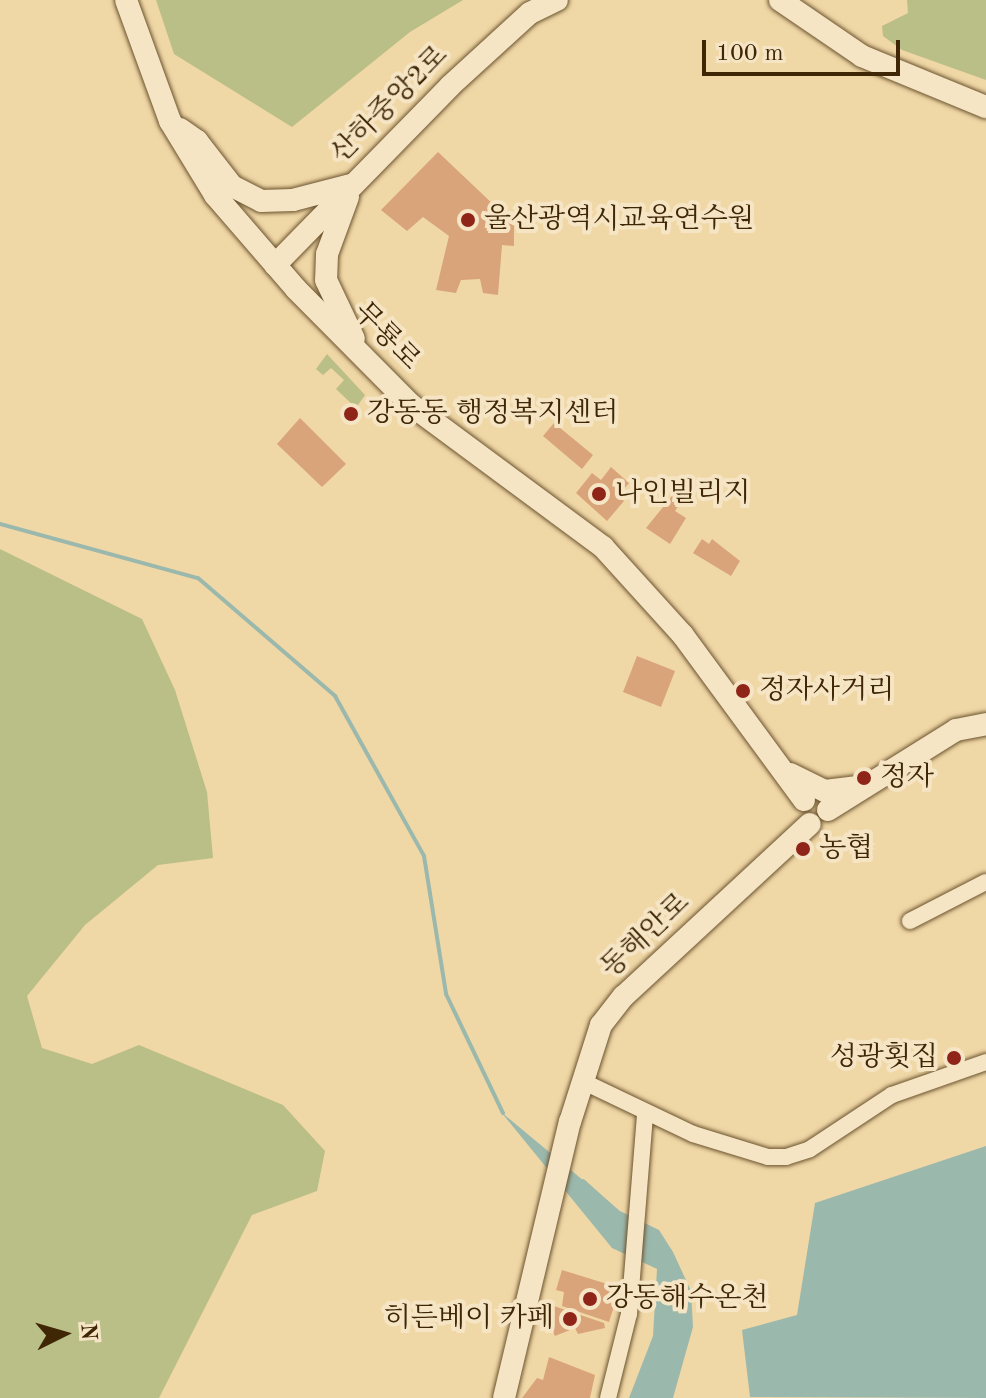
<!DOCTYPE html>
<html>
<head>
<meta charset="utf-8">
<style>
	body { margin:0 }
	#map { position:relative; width:986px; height:1398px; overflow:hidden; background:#f0d7a6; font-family:"Old Standard TT","Noto Serif KR",serif }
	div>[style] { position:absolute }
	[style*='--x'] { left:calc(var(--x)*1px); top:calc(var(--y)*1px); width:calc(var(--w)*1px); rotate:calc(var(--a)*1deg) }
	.green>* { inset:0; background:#babe87 }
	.water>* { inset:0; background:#9bb8ad }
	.stream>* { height:4px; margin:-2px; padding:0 2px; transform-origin:2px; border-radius:2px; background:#9bb8ad }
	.building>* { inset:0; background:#d9a47a }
	.roads { filter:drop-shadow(0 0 2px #6b532e) drop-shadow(0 0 2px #6b532e) }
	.street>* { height:16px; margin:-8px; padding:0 8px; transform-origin:8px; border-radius:8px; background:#f5e5c5 }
	.secondary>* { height:22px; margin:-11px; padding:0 11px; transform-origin:11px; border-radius:11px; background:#f5e5c5 }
	.dots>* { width:22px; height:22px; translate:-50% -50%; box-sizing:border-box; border:4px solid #f5e5c5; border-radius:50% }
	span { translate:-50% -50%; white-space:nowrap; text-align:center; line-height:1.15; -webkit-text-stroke:8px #f5e5c5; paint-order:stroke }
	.street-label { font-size:28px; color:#3f2706 }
	.poi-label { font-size:28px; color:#3f2706 }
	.left { translate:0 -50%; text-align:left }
	.right { translate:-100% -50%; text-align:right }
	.north { position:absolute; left:24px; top:1294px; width:80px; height:80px; -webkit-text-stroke:6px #f5e5c5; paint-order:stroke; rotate:85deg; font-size:22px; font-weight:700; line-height:32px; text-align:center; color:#3f2706 }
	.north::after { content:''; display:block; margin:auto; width:28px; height:36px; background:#3f2706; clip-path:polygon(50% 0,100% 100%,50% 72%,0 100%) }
	.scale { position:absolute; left:702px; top:40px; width:198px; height:36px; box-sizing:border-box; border:4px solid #3f2706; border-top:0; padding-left:10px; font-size:24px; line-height:28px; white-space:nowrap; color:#3f2706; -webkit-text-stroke:6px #f5e5c5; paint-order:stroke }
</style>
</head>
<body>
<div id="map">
	<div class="green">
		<div style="clip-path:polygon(156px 0,463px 0,410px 32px,292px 127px,174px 54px)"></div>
		<div style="clip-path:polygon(907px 0,986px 0,986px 80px,902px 50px,883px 36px,882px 26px,908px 13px)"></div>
		<div style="clip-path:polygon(327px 354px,365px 395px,356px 408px,336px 389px,344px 380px,331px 368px,323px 375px,316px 369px)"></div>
		<div style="clip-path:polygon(0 549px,142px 619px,175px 690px,207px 792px,213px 858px,158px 865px,85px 925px,27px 996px,42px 1048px,92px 1064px,139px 1045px,283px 1105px,325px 1151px,317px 1191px,252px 1215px,159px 1398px,0 1398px)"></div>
	</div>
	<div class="water">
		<div style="clip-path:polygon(501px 1112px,620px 1211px,659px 1230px,673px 1252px,691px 1291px,693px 1327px,673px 1398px,629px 1398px,653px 1336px,657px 1269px,612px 1248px)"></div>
		<div style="clip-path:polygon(986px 1146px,986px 1398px,750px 1397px,742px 1330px,797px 1315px,815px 1203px)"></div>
	</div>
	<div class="stream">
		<div style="--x:0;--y:524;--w:205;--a:15.3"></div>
		<div style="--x:198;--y:578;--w:181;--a:40.7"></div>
		<div style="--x:335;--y:696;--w:183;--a:60.9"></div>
		<div style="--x:424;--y:856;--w:140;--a:80.9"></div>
		<div style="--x:446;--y:994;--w:132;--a:64.4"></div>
		<div style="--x:583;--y:1181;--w:39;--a:42"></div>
	</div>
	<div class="building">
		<div style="clip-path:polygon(438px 152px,514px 224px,514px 246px,502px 245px,498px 295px,483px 293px,480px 279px,461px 280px,456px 293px,436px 290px,449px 236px,423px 217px,407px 231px,381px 210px)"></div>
		<div style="clip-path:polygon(300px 418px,346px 464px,322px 487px,277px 444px)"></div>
		<div style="clip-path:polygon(554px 423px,593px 455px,582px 469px,543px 436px)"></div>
		<div style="clip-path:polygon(611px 467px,629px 483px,618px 496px,624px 501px,607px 521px,576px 493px,592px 473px,601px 480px)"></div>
		<div style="clip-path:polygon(672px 496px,681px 502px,675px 511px,686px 518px,670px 544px,646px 528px)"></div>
		<div style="clip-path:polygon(702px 539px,709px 544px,712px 539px,740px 561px,731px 576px,693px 553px)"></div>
		<div style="clip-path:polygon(637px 656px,675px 671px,661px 707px,623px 692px)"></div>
		<div style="clip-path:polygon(562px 1270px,620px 1288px,609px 1322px,562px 1306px,564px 1292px,556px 1290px)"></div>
		<div style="clip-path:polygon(551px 1305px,604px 1323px,605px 1328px,578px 1334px,575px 1328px,555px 1336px,545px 1315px)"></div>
		<div style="clip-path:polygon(549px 1357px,595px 1375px,590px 1398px,522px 1398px,537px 1378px,543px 1380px)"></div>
	</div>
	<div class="roads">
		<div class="street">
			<div style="--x:910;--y:921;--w:85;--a:-27.2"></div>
			<div style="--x:582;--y:1081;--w:123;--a:25.5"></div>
			<div style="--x:693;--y:1134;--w:78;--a:17"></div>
			<div style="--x:768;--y:1157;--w:18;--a:0"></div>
			<div style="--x:786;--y:1157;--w:25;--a:-18"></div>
			<div style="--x:810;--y:1149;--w:98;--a:-33.4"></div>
			<div style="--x:892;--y:1095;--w:100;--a:-19.3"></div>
			<div style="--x:608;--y:1398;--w:87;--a:-76"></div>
			<div style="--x:629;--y:1314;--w:200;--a:-85.4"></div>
		</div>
		<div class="secondary">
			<div style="--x:126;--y:0;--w:129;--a:70"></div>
			<div style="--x:170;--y:121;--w:87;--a:58.7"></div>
			<div style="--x:215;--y:195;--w:124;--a:49.2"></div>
			<div style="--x:296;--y:289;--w:163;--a:45.2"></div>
			<div style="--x:411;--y:405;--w:239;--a:36.5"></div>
			<div style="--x:603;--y:547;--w:118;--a:47.8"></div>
			<div style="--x:682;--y:634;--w:206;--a:53.7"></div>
			<div style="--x:780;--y:0;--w:99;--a:34.3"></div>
			<div style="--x:862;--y:56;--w:134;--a:22.4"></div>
			<div style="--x:180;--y:129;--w:21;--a:35"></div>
			<div style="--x:197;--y:141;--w:57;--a:52.1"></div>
			<div style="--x:232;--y:186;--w:33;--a:27"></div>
			<div style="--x:261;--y:201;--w:32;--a:-2"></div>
			<div style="--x:293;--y:200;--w:59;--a:-14.7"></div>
			<div style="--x:348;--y:197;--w:61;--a:110.2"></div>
			<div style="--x:327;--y:254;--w:26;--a:92"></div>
			<div style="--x:326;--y:280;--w:65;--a:64.6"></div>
			<div style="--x:275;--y:265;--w:250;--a:-45.6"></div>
			<div style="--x:450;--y:86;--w:108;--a:-42.4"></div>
			<div style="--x:530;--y:13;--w:30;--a:-26"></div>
			<div style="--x:790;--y:774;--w:39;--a:26"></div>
			<div style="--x:825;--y:791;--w:33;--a:-7"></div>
			<div style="--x:828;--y:810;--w:151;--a:-32"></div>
			<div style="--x:956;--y:730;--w:31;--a:-11"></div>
			<div style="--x:504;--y:1398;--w:284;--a:-76.6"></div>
			<div style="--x:570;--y:1122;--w:102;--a:-72.3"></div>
			<div style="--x:601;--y:1025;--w:37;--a:-52"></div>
			<div style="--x:624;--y:996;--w:253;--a:-42.8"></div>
		</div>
	</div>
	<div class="dots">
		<div style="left:468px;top:220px;background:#8f2418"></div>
		<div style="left:351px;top:414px;background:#8f2418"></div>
		<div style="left:599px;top:494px;background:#8f2418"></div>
		<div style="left:743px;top:691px;background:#8f2418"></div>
		<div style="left:864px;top:778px;background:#8f2418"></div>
		<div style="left:803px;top:849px;background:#8f2418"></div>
		<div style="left:954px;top:1058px;background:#8f2418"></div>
		<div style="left:590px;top:1299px;background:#8f2418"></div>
		<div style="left:570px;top:1319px;background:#8f2418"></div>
	</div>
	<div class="street-label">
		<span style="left:390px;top:105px;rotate:-45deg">산하중앙2로</span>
		<span style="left:386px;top:337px;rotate:46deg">무룡로</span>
		<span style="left:646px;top:936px;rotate:-43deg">동해안로</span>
	</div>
	<div class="poi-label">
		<span class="left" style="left:484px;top:220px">울산광역시교육연수원</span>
		<span class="left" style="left:367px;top:414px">강동동 행정복지센터</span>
		<span class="left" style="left:615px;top:494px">나인빌리지</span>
		<span class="left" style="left:759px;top:691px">정자사거리</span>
		<span class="left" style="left:880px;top:778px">정자</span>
		<span class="left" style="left:819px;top:849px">농협</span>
		<span class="right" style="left:938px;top:1058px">성광횟집</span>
		<span class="left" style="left:606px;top:1299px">강동해수온천</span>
		<span class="right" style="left:554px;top:1319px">히든베이 카페</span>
	</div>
	<div class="north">N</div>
	<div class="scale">100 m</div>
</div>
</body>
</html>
